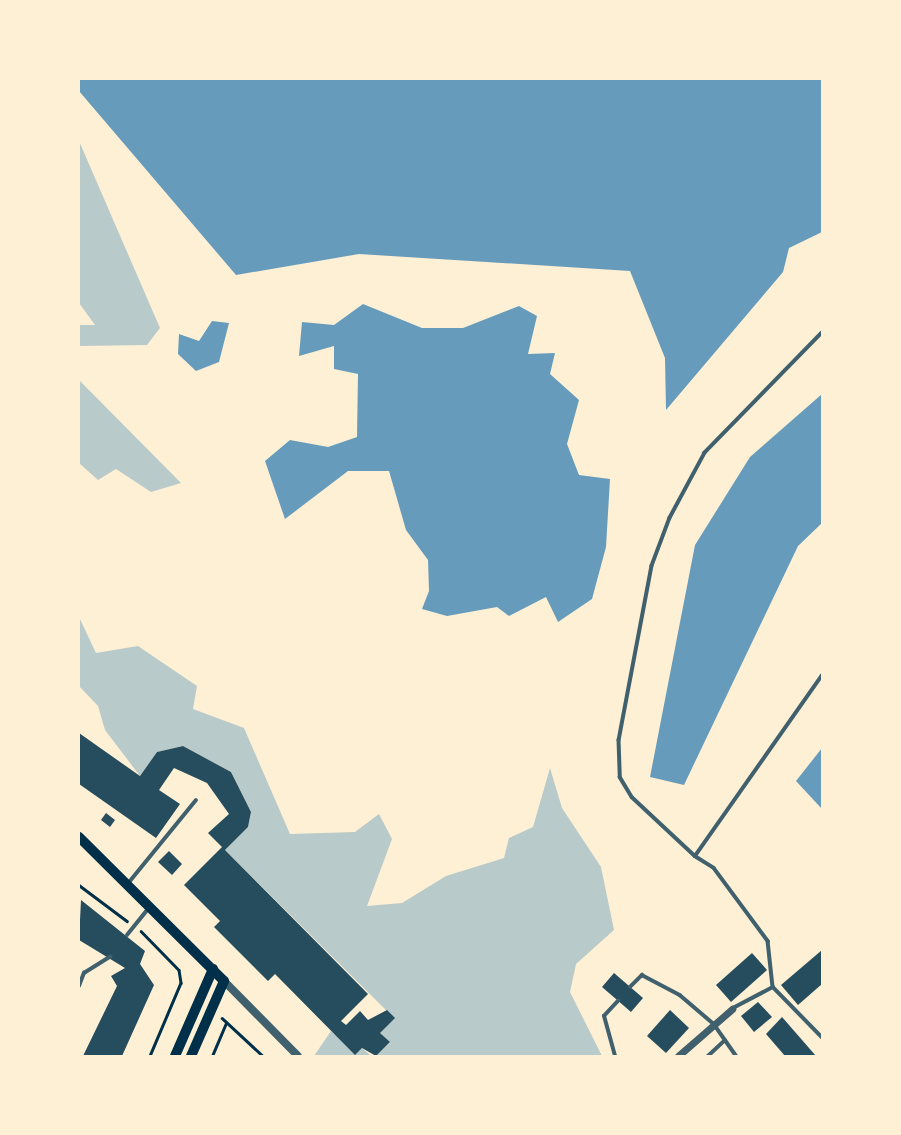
<!DOCTYPE html>
<html>
<head>
<meta charset="utf-8">
<style>
	body { margin:0 }
	#map { position:relative; width:901px; height:1135px; overflow:hidden; background:#fdf0d5; font-family:Bitter,serif }
	div>[style] { position:absolute }
	[style*='--x'] { left:calc(var(--x)*1px); top:calc(var(--y)*1px); width:calc(var(--w)*1px); rotate:calc(var(--a)*1deg) }
	.green>* { inset:0; background:#b9caca }
	.water>* { inset:0; background:#669bbc }
	.building>* { inset:0; background:#264d5e }
	.path>* { height:2.5px; margin:-1.25px; padding:0 1.25px; transform-origin:1.25px; border-radius:1.25px; background:#003049 }
	.service>* { height:3.5px; margin:-1.75px; padding:0 1.75px; transform-origin:1.75px; border-radius:1.75px; background:#3f606c }
	.minor>* { height:7px; margin:-3.5px; padding:0 3.5px; transform-origin:3.5px; border-radius:3.5px; background:#3f606c }
	.tertiary>* { height:8px; margin:-4px; padding:0 4px; transform-origin:4px; border-radius:4px; background:#3f606c }
	.secondary>* { height:10px; margin:-5px; padding:0 5px; transform-origin:5px; border-radius:5px; background:#003049 }
	span { translate:-50% -50%; white-space:nowrap; text-align:center; line-height:1.15; -webkit-text-stroke:7px #fdf0d5; paint-order:stroke }
	.frame { position:absolute; inset:0; border:80px solid #fdf0d5; pointer-events:none }
</style>
</head>
<body>
<div id="map">
	<div class="green">
		<div style="clip-path:polygon(79px 141px,160px 328px,147px 345px,79px 346px,79px 325px,95px 325px,79px 303px)"></div>
		<div style="clip-path:polygon(79px 380px,181px 483px,151px 492px,116px 469px,98px 480px,79px 463px)"></div>
		<div style="clip-path:polygon(79px 617px,96px 653px,138px 646px,197px 686px,193px 709px,244px 728px,290px 834px,355px 832px,379px 814px,392px 839px,367px 906px,402px 903px,446px 876px,504px 858px,509px 838px,533px 827px,550px 768px,562px 808px,601px 867px,614px 930px,576px 964px,570px 992px,602px 1056px,376px 1056px,390px 1043px,380px 1033px,394px 1018px,225px 850px,248px 827px,251px 812px,231px 772px,183px 746px,157px 752px,140px 776px,105px 730px,98px 706px,79px 686px)"></div>
		<div style="clip-path:polygon(331px 1031px,356px 1054px,362px 1048px,371px 1056px,314px 1056px)"></div>
	</div>
	<div class="water">
		<div style="clip-path:polygon(79px 79px,822px 79px,822px 232px,789px 248px,783px 272px,666px 410px,665px 358px,630px 271px,359px 254px,236px 275px,79px 91px)"></div>
		<div style="clip-path:polygon(363px 304px,422px 328px,463px 328px,519px 306px,537px 316px,528px 354px,555px 353px,550px 374px,579px 400px,567px 444px,579px 475px,610px 479px,606px 547px,592px 599px,558px 622px,546px 597px,509px 616px,497px 607px,447px 616px,422px 609px,429px 591px,428px 560px,406px 530px,389px 471px,348px 471px,285px 519px,265px 461px,290px 440px,328px 447px,357px 437px,358px 374px,334px 369px,334px 346px,299px 356px,302px 322px,334px 325px)"></div>
		<div style="clip-path:polygon(212px 321px,229px 323px,219px 362px,196px 371px,178px 354px,179px 334px,199px 341px)"></div>
		<div style="clip-path:polygon(822px 394px,822px 523px,798px 546px,684px 785px,650px 777px,695px 545px,750px 457px)"></div>
		<div style="clip-path:polygon(822px 748px,822px 809px,796px 781px)"></div>
	</div>
	<div class="building">
		<div style="clip-path:polygon(79px 733px,140px 776px,157px 752px,183px 746px,231px 772px,251px 812px,248px 827px,225px 850px,368px 994px,341px 1021px,346px 1025px,360px 1011px,368px 1020px,387px 1010px,395px 1018px,380px 1033px,390px 1042px,376px 1056px,362px 1048px,355px 1055px,275px 974px,268px 981px,214px 927px,220px 921px,184px 885px,222px 847px,208px 833px,229px 814px,207px 783px,174px 768px,159px 790px,180px 804px,156px 838px,79px 784px)"></div>
		<div style="clip-path:polygon(106px 813px,115px 820px,110px 827px,101px 820px)"></div>
		<div style="clip-path:polygon(169px 851px,182px 864px,172px 875px,158px 862px)"></div>
		<div style="clip-path:polygon(81px 900px,145px 951px,140px 964px,154px 985px,122px 1056px,83px 1056px,117px 986px,111px 976px,125px 968px,79px 940px)"></div>
		<div style="clip-path:polygon(822px 950px,822px 984px,798px 1005px,781px 985px)"></div>
		<div style="clip-path:polygon(752px 953px,767px 970px,731px 1002px,716px 985px)"></div>
		<div style="clip-path:polygon(614px 973px,643px 998px,631px 1012px,602px 987px)"></div>
		<div style="clip-path:polygon(758px 1002px,772px 1017px,754px 1032px,741px 1016px)"></div>
		<div style="clip-path:polygon(670px 1010px,689px 1028px,666px 1053px,647px 1036px)"></div>
		<div style="clip-path:polygon(782px 1017px,816px 1056px,785px 1056px,766px 1034px)"></div>
	</div>
	<div class="path">
		<div style="--x:79;--y:885;--w:60;--a:36.9"></div>
		<div style="--x:141;--y:931;--w:54;--a:45.7"></div>
		<div style="--x:179;--y:970;--w:13;--a:81"></div>
		<div style="--x:181;--y:983;--w:79;--a:113"></div>
		<div style="--x:222;--y:1018;--w:56;--a:42.8"></div>
		<div style="--x:212;--y:1056;--w:36;--a:-67"></div>
	</div>
	<div class="service">
		<div style="--x:822;--y:333;--w:168;--a:134.3"></div>
		<div style="--x:705;--y:453;--w:74;--a:118.3"></div>
		<div style="--x:670;--y:518;--w:51;--a:110.6"></div>
		<div style="--x:652;--y:566;--w:177;--a:100.7"></div>
		<div style="--x:619;--y:740;--w:37;--a:88"></div>
		<div style="--x:620;--y:777;--w:23;--a:59"></div>
		<div style="--x:632;--y:797;--w:86;--a:43.1"></div>
		<div style="--x:695;--y:856;--w:221;--a:-54.9"></div>
		<div style="--x:695;--y:856;--w:22;--a:32"></div>
		<div style="--x:714;--y:868;--w:91;--a:53.5"></div>
		<div style="--x:768;--y:941;--w:46;--a:83.8"></div>
		<div style="--x:773;--y:987;--w:70;--a:45.6"></div>
		<div style="--x:130;--y:881;--w:104;--a:-50.8"></div>
		<div style="--x:127;--y:935;--w:33;--a:-51"></div>
		<div style="--x:79;--y:986;--w:14;--a:-69"></div>
		<div style="--x:84;--y:973;--w:31;--a:-32"></div>
		<div style="--x:630;--y:987;--w:17;--a:-45"></div>
		<div style="--x:642;--y:975;--w:43;--a:27.8"></div>
		<div style="--x:680;--y:995;--w:45;--a:40.5"></div>
		<div style="--x:714;--y:1024;--w:39;--a:55"></div>
		<div style="--x:733;--y:1008;--w:45;--a:-27.7"></div>
		<div style="--x:615;--y:1056;--w:41;--a:-105.4"></div>
		<div style="--x:604;--y:1016;--w:21;--a:-47"></div>
		<div style="--x:708;--y:1056;--w:23;--a:-43"></div>
	</div>
	<div class="minor">
		<div style="--x:678;--y:1056;--w:72;--a:-41"></div>
	</div>
	<div class="tertiary">
		<div style="--x:224;--y:981;--w:105;--a:45.4"></div>
	</div>
	<div class="secondary">
		<div style="--x:79;--y:837;--w:204;--a:44.8"></div>
		<div style="--x:224;--y:981;--w:82;--a:113.7"></div>
		<div style="--x:175;--y:1056;--w:95;--a:-66.4"></div>
	</div>
	<div class="frame"></div>
</div>
</body>
</html>
